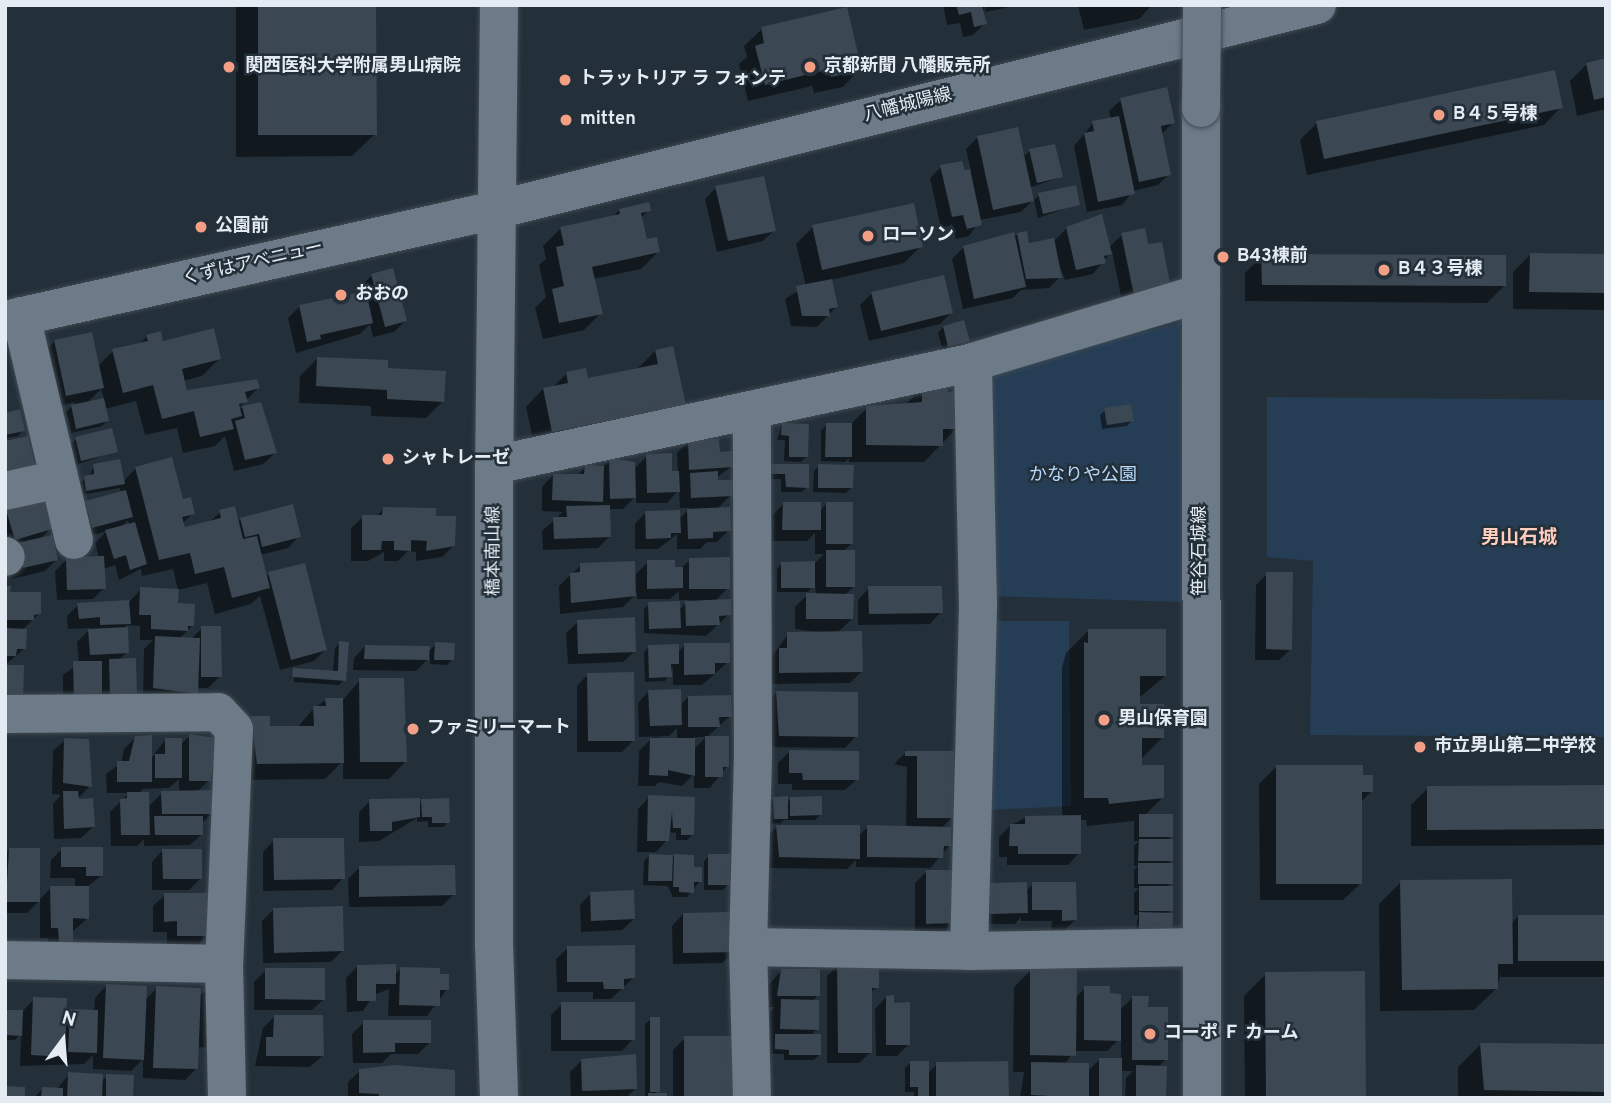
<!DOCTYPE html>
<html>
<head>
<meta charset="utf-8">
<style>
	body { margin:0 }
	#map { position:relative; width:1611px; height:1103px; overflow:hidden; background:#232f39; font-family:Overpass,"Noto Sans JP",sans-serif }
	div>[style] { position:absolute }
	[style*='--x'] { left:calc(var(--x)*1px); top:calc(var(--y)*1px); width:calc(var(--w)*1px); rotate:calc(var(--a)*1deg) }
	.green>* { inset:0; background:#253e56 }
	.shadow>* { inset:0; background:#0007 }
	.building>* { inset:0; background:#3b4752 }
	.roads { filter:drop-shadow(0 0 2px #404a53) drop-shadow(0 0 2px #404a53) }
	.minor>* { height:38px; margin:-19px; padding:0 19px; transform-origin:19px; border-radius:19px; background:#6d7a87 }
	.bridges { filter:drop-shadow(0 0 2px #404a53) drop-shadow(0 0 2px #404a53) }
	.minor-bridge>* { height:38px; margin:-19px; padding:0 19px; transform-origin:19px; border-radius:19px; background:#6d7a87 }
	.dots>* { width:19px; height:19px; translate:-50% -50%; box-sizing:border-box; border:4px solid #232f39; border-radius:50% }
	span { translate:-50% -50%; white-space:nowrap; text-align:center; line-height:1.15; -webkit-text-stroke:5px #232f39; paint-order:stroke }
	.poi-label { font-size:18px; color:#e4ebf3; font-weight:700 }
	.left { translate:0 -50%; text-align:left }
	.street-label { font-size:18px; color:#e4ebf3 }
	.park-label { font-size:18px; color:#b6d9fa }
	.neighbourhood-label { font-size:19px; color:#fecdbe; font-weight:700 }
	.frame { position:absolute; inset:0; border:7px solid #e4ebf3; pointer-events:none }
	.north { position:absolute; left:28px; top:1005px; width:70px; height:70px; -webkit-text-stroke:5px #232f39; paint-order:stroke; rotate:16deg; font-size:19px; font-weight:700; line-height:28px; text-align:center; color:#e4ebf3 }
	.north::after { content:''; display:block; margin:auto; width:24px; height:32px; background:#e4ebf3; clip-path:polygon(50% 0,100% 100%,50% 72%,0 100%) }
</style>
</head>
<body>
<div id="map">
	<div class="green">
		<div style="clip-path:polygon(1180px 323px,1182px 602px,988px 596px,981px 372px)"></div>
		<div style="clip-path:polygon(1267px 397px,1606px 400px,1606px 737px,1310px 735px,1313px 561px,1267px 557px)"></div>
		<div style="clip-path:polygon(990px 621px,1069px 621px,1071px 806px,988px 810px)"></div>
	</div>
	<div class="shadow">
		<div style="clip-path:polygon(236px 5px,374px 5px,375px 134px,352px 156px,236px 157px)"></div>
		<div style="clip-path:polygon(943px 5px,984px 5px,985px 23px,973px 35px,963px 37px,960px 23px,947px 25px)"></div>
		<div style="clip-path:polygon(985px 5px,1018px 5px,986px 12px)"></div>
		<div style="clip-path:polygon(1078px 5px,1152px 5px,1139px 19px,1084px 30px)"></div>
		<div style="clip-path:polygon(762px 29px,860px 69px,843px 87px,814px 93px,812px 86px,748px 101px,739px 64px,747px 57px,744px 46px)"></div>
		<div style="clip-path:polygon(1606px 60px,1606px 109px,1577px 116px,1570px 81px,1587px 64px)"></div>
		<div style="clip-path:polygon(1121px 100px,1173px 122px,1161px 135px,1169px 174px,1158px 185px,1133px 191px,1122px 205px,1087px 212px,1074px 146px,1093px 123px,1111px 119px,1109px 111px)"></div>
		<div style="clip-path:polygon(1561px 107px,1544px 125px,1307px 175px,1300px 140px,1317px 123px)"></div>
		<div style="clip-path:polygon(978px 137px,1023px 157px,1030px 151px,1061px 177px,1029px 188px,1032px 201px,1021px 212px,980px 220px,969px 236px,956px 239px,952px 225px,941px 228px,930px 178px,941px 167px,971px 171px,966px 149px)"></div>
		<div style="clip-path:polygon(716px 188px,774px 230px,763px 241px,717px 252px,705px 199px)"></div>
		<div style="clip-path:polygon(1039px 195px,1078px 204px,1038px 218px,1034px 200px)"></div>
		<div style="clip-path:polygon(619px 210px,649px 210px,640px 219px,645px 242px,658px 252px,641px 269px,593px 279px,601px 313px,584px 330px,543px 339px,535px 308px,546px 297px,539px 265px,546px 259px,543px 246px,560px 229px,612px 218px)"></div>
		<div style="clip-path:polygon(813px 227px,921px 246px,904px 263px,830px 280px,836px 307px,817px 327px,791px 326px,785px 299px,806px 286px,796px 244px)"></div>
		<div style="clip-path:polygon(1067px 228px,1108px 248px,1122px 235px,1158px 299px,1123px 306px,1112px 251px,1093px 274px,1065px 280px,1056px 257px,1060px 277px,1049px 288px,1021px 290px,1013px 298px,963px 309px,952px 259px,963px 248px,1018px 235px,1028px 245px,1053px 242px)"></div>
		<div style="clip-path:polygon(1530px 255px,1606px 256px,1606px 310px,1513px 309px,1513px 272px)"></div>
		<div style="clip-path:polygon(1262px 256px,1504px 286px,1487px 303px,1245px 301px,1245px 273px)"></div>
		<div style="clip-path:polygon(372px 275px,405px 321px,394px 332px,373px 337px,370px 324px,360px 334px,296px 353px,288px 318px,300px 306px,362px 293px,360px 287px)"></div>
		<div style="clip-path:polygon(872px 293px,951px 313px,940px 324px,869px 341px,860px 305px)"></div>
		<div style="clip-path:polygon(943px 327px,968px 340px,943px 351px,938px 333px)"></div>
		<div style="clip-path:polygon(evenodd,147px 336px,219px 359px,202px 376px,183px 381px,186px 392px,258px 388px,238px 409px,260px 404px,275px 453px,263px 464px,234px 471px,225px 436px,215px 446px,183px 453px,177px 428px,145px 435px,136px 401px,105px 409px,107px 421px,102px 426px,71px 433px,66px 412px,76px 402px,55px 407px,43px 353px,55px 341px,98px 366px,113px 351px,139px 345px,147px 336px,101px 389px,104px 399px,87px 403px,101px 389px)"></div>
		<div style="clip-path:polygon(672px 348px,667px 421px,535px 448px,526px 407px,543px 389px,552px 388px,567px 373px,587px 380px,638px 368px,655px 351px)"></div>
		<div style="clip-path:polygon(317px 359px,386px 370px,443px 401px,426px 418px,371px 416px,371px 406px,299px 403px,300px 376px)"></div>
		<div style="clip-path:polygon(923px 387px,957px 428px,924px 462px,849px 462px,849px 458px,845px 462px,821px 461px,821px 430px,827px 425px,850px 425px,867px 408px,907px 403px)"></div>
		<div style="clip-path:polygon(1105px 410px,1132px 420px,1127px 426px,1102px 429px,1100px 415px)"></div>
		<div style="clip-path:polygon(5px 414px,23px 430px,18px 436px,5px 438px)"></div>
		<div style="clip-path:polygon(782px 425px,807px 456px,801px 462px,784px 461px,785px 440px,777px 440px)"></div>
		<div style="clip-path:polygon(76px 439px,116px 451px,76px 465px,71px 444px)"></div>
		<div style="clip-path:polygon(688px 442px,718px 453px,731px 467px,716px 478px,731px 495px,717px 509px,729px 530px,717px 542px,707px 542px,700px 549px,677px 549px,677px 534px,658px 549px,635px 549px,635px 524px,646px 512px,679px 519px,690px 508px,680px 508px,679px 490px,667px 503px,636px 503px,636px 496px,623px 509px,609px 509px,610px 536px,598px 548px,543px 550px,542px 531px,563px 512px,542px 511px,542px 487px,553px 475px,577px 476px,585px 467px,602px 468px,609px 460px,634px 469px,647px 456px,670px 473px,678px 473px,677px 453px)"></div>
		<div style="clip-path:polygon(evenodd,94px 466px,123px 482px,136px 468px,193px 513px,182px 524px,184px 529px,209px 523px,220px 512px,237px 523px,241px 519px,299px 536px,288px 548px,260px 555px,266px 577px,269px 574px,325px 650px,314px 661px,280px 670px,260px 596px,251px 604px,215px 614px,207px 583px,178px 590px,173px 569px,142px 576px,141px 569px,119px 580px,115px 565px,103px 569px,104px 588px,93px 599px,57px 600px,55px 571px,67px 559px,99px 558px,95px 543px,107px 531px,81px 538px,75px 514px,86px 502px,121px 493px,120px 488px,81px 495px,79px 483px,89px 477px,94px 466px,128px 520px,129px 525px,120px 528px,128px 520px)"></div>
		<div style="clip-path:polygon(808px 466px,807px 487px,802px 492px,781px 492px,781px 479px,765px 479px,765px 471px)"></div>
		<div style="clip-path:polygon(819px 466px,852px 487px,846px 493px,813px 492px,814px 471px)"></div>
		<div style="clip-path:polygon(783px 504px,819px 512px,826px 504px,852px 543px,843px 552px,854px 586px,844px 596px,852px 619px,837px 633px,861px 672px,850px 683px,769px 684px,769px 661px,788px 634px,824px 633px,795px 629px,795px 607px,807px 595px,816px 595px,815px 585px,808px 592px,777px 592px,777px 569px,782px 563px,815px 563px,824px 554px,815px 554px,815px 533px,807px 541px,772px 541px,772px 516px)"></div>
		<div style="clip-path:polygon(383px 509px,453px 546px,442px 557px,416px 561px,416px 552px,408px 551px,398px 561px,384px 561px,384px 552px,368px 561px,351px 561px,351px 528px,363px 517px,376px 517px)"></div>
		<div style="clip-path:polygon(7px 512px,50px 529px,39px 540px,56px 560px,45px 571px,12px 579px,5px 550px)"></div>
		<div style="clip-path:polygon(690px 560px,728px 588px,715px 601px,729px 614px,706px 636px,644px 633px,644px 609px,649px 604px,679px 610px,689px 600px,679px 600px,679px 591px,670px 599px,637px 599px,637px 593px,623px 607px,560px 614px,559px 586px,581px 565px,634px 576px,648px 562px,681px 568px)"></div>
		<div style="clip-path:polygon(1267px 574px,1291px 649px,1279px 660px,1255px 660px,1256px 585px)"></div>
		<div style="clip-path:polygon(5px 588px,39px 614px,21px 631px,25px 648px,5px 665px)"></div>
		<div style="clip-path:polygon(869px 588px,941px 612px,930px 624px,858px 625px,858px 600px)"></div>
		<div style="clip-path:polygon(141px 589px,176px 605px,192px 626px,179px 639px,191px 639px,202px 628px,220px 676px,208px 688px,196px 688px,196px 693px,143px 699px,144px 649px,153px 640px,140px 640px,140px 626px,126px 625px,127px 652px,119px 660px,135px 697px,63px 711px,63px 675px,79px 663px,77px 642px,91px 628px,68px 629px,67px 616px,78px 605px,129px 602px)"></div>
		<div style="clip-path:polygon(578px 622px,635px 651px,623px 662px,568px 664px,566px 633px)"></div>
		<div style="clip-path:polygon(1088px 631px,1165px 676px,1139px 698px,1139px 706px,1163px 737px,1140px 760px,1140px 767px,1162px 798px,1144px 816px,1172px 836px,1167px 840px,1171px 860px,1167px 865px,1171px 883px,1166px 888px,1171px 910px,1134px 943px,1138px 915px,1134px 915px,1134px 893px,1139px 888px,1134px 888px,1134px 870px,1138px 866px,1134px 866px,1134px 846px,1139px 841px,1134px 841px,1134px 821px,1087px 826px,1086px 820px,1079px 820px,1079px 853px,1068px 865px,1007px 865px,1007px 857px,999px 857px,999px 837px,1010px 826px,1026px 817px,1062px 817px,1062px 667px,1066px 653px)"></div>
		<div style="clip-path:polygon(340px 643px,344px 680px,339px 685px,294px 682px,294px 673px,288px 682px,294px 670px,333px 672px,335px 648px)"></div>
		<div style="clip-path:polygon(436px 644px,452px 660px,447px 665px,430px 664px,430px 657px,416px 671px,353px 670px,354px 658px,365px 646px,428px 652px)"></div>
		<div style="clip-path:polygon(685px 645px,728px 662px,702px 685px,673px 685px,673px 668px,665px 681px,645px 682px,644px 652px,649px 647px,677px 653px)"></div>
		<div style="clip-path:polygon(588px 674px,634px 740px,622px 752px,577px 752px,577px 686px)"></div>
		<div style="clip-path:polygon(360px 680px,406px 761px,389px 779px,343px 779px,343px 761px,325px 779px,240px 780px,235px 735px,252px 718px,269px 728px,297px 728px,314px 708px,326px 700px,343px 700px)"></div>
		<div style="clip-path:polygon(evenodd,649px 691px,680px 706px,688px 697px,730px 716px,706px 738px,727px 766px,710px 788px,694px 788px,694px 774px,682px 786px,659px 782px,655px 786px,638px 786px,639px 751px,653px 737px,677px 740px,677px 728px,669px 736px,639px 737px,638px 703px,649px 691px,694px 737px,706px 737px,693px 750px,694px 737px)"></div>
		<div style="clip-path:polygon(776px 693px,856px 736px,845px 748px,769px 747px,765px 705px)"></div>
		<div style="clip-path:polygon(evenodd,190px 736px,214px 739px,209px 780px,197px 792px,213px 813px,201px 824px,202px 834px,190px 845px,144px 846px,144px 839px,137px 846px,111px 846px,110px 812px,129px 793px,107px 793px,106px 774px,121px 763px,124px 749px,136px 737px,150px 760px,165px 740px,180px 745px,190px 736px,179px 779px,179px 792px,162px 793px,148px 807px,138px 794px,143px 789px,169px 788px,179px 779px)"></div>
		<div style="clip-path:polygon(65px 740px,90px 786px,75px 801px,93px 827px,81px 838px,54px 839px,53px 804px,61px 795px,52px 794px,53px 751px)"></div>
		<div style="clip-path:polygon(789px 752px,857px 779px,845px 790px,792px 790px,792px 784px,778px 784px,778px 763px)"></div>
		<div style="clip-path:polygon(905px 753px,952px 753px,952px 818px,941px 828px,949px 846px,927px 872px,954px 922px,942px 934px,915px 934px,915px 883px,930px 868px,856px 867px,856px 860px,847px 869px,768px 868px,766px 838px,780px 823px,769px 824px,769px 804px,774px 798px,786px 803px,791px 799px,820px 815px,815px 820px,784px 820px,778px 826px,858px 836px,868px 827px,906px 828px,907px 767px,894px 764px)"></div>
		<div style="clip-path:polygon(1276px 767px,1362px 777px,1371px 792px,1361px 802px,1361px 883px,1343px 900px,1260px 900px,1259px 784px)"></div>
		<div style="clip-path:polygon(1606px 787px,1606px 977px,1501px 977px,1501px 973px,1497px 988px,1474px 1010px,1380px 1011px,1379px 904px,1401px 882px,1511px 924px,1518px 916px,1604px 916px,1605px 845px,1411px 846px,1411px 805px,1428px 788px)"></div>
		<div style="clip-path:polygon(649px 797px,670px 798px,692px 835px,687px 840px,676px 840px,676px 833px,668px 832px,667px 840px,656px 852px,637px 852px,638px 809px)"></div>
		<div style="clip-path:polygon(370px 801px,418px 805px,422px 801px,448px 822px,443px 827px,428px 827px,428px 821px,417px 822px,417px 818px,379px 841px,359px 842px,359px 812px)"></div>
		<div style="clip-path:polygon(274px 840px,343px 878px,332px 890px,263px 891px,263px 852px)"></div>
		<div style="clip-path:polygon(62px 849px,101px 876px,87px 887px,88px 918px,48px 953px,48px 938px,40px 938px,40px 900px,27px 913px,5px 913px,5px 854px,9px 850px,39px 900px,51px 888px,75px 888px,75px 878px,50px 878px,51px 860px)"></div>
		<div style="clip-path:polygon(163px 850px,201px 878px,189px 890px,152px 890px,152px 862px)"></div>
		<div style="clip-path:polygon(649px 856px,692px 856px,692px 868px,700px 881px,687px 897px,673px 897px,668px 886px,643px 885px,644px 861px)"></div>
		<div style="clip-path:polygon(709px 856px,728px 884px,723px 890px,704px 890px,704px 861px)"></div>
		<div style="clip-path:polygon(359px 868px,454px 894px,442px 906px,349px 907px,348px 879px)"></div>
		<div style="clip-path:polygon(1033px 884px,1075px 920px,1064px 931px,1051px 931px,1052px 921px,1021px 921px,1021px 917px,1015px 924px,979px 924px,978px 896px,1026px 891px)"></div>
		<div style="clip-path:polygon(591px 893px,634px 919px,622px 930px,581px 932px,580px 905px)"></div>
		<div style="clip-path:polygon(165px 895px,207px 935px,195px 947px,167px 947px,167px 932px,153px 932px,153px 906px)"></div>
		<div style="clip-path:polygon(274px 909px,343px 950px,331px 962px,263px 963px,262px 921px)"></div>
		<div style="clip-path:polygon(683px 914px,727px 929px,734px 952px,722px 963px,673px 964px,672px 926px)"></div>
		<div style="clip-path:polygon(568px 948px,633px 978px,611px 999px,593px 999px,593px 992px,557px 992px,556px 959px)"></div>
		<div style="clip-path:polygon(838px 965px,877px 987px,870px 993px,871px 1052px,859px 1063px,827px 1063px,827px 976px)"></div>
		<div style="clip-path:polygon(357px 967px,394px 975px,401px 969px,438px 975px,447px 989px,427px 1016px,388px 1016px,389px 989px,374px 995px,363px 1011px,347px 1012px,346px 978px)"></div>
		<div style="clip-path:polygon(266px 970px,324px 999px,312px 1010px,254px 1010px,254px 982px)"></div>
		<div style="clip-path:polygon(782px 970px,818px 995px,812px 1001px,817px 1029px,810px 1036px,819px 1055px,814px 1060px,784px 1060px,784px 1054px,771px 1054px,770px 1012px,775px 1007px,766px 1007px,766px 988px)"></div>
		<div style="clip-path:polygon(evenodd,1031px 970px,1075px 998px,1085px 988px,1108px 995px,1119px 1011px,1133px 997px,1146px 1009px,1166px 1059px,1158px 1067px,1165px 1098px,1125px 1098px,1126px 1078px,1133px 1071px,1120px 1071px,1120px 1098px,1020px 1098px,1024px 1072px,1013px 1072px,1014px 987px,1031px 970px,1121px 1037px,1121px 1060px,1100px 1059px,1087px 1072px,1065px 1064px,1074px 1051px,1107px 1051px,1121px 1037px)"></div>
		<div style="clip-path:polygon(1266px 974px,1365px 1098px,1245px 1098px,1244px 996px)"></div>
		<div style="clip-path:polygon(106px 986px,145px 1000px,157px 988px,199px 996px,206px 990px,212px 1048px,197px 1047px,196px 1069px,185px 1080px,143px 1078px,143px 1059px,131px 1071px,93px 1069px,93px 1055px,84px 1064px,20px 1066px,21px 1034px,15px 1040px,5px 1040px,5px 1011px,22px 1012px,34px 999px,65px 1016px,70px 1011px,94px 1011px,95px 998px)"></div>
		<div style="clip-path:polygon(886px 997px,908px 1045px,897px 1056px,876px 1056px,875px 1009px)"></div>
		<div style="clip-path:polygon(562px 1004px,633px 1039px,622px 1051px,551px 1051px,551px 1015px)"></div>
		<div style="clip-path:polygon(274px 1017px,322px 1056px,310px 1067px,255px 1066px,263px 1028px)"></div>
		<div style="clip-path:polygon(651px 1019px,658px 1091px,654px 1095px,665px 1098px,645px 1098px,645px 1024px)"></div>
		<div style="clip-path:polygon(364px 1022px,430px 1042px,418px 1054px,391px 1054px,382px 1063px,353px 1063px,352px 1034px)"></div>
		<div style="clip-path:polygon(685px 1038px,732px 1098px,673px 1098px,673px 1050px)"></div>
		<div style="clip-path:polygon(1480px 1045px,1606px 1046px,1606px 1098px,1463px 1098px,1458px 1095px,1458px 1067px)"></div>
		<div style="clip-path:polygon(581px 1061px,635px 1089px,626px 1098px,571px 1098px,570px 1072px)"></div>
		<div style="clip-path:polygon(911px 1062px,927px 1074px,937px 1064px,1007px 1096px,914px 1098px,914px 1092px,905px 1092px,905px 1068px)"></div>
		<div style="clip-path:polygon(360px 1071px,453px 1098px,348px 1098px,348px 1082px)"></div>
		<div style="clip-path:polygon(69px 1074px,101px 1082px,107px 1076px,131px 1098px,34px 1098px,42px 1089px,57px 1089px)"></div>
	</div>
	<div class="building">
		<div style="clip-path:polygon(258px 5px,376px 5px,377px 135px,258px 135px)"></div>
		<div style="clip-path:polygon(956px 5px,982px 5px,987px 24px,974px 27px,971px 12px,959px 15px)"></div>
		<div style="clip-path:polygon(847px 7px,862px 70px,831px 77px,829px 69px,765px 85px,755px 46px,764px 43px,761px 27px)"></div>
		<div style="clip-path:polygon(1606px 58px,1606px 97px,1594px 100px,1586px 63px)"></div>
		<div style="clip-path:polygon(1555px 70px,1563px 108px,1324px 159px,1316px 121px)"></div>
		<div style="clip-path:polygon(1167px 87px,1175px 123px,1161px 126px,1171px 175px,1139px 182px,1120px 98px)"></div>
		<div style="clip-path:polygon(1119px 116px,1135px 194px,1098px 202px,1084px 133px,1094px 131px,1092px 121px)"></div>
		<div style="clip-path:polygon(1018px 127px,1034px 201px,993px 210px,977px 136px)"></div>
		<div style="clip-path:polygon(1055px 144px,1063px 177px,1037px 183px,1029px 149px)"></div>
		<div style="clip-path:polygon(962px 161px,965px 170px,970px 169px,982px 225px,967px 229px,963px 215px,952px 217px,940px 165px)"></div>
		<div style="clip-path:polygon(764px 176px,776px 231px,728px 241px,715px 186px)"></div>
		<div style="clip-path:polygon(1076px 185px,1080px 205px,1043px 214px,1038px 193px)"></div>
		<div style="clip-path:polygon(649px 202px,651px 211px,641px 213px,647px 239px,657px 237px,660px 252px,592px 267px,603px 314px,559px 323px,552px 289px,564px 286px,556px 247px,564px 245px,560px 227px,620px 214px,619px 209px)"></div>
		<div style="clip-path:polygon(914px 203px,923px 247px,822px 270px,812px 225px)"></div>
		<div style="clip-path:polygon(1102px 214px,1112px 254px,1104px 256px,1106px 263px,1076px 270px,1066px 227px)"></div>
		<div style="clip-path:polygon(1145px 228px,1148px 244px,1162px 242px,1171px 288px,1134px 295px,1121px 233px)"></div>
		<div style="clip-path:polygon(1027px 231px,1029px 243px,1054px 238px,1062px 278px,1026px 279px,1017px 233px)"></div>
		<div style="clip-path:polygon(1014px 232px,1026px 287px,974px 299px,963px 246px)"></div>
		<div style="clip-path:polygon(1530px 253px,1606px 254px,1606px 293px,1529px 292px)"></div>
		<div style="clip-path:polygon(1261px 254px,1506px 255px,1506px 286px,1262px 285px)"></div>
		<div style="clip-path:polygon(393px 268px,407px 321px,385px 327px,371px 274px)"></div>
		<div style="clip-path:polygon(944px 275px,953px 313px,881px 331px,871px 292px)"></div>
		<div style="clip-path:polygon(832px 279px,838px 307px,829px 309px,830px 316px,802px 316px,796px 286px)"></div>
		<div style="clip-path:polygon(366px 291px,373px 323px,320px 335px,321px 339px,307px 342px,299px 305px)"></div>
		<div style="clip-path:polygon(964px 320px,970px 341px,948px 347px,943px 326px)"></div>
		<div style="clip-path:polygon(214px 328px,221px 359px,182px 369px,187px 390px,257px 379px,260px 388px,245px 392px,248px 402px,239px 404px,242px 416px,231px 419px,234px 429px,200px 437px,194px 411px,162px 419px,153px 385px,123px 393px,112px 349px,148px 341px,146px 335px,161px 331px,163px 341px)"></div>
		<div style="clip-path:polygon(92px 332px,104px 388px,66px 396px,54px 340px)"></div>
		<div style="clip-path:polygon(673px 346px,686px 405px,552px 432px,543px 388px,568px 383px,566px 372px,586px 368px,588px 378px,658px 364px,655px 350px)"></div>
		<div style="clip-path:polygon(317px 357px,388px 360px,388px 368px,446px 371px,444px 402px,387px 399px,387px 390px,316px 386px)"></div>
		<div style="clip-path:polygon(922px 386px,948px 386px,948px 392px,958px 391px,958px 429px,943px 429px,943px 446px,866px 445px,866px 406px,922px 402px)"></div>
		<div style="clip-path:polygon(104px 398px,109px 421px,76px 429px,71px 405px)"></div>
		<div style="clip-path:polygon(261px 402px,277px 453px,245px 460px,235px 421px,245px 418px,242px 406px)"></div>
		<div style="clip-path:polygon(1131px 404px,1134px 421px,1107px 425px,1104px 408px)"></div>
		<div style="clip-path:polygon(20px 409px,25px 431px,5px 435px,5px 413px)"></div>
		<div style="clip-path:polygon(782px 423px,809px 424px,808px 457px,789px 457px,789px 436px,781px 435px)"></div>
		<div style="clip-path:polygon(826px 423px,852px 423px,852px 457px,825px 457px)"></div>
		<div style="clip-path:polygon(112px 428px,118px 452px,81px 461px,75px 437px)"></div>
		<div style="clip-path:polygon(28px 436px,35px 466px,5px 473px,5px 441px)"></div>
		<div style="clip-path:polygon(719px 439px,720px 452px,732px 451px,733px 467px,689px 470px,688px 440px)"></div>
		<div style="clip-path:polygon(672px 453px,672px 471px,679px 471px,680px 492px,647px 493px,646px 454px)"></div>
		<div style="clip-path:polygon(172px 457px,183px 499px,191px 497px,195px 514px,182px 517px,185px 527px,221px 518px,219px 510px,235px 506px,243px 539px,257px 536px,270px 588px,232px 598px,224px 567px,195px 574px,190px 553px,159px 560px,135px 467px)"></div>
		<div style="clip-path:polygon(609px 458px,635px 462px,636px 498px,610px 499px)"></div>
		<div style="clip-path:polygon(120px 459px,125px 484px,86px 491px,84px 476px,94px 474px,93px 464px)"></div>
		<div style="clip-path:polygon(770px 464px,809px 464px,809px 488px,786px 487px,785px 474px,770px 474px)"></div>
		<div style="clip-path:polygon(818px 464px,854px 465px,853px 488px,818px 488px)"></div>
		<div style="clip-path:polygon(585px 465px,604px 466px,603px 502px,552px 500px,553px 474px,584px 474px)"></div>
		<div style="clip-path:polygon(718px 471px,718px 480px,733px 480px,733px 496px,691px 498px,690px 473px)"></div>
		<div style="clip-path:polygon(126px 490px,133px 517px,92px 528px,85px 501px)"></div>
		<div style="clip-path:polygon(44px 499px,52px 529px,15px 540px,6px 510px)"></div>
		<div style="clip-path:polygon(783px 502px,821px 502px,821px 530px,782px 530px)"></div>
		<div style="clip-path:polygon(826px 502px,853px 502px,853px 544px,826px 544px)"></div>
		<div style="clip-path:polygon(293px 504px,301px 537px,262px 547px,259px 534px,245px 537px,240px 518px)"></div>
		<div style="clip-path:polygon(610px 505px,611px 537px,554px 539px,553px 517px,567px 517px,566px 506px)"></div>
		<div style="clip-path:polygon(383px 507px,436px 508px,436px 516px,456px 516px,455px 546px,426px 551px,427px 541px,411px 540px,411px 551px,394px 550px,394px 541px,382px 541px,381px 550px,362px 550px,362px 515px,382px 515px)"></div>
		<div style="clip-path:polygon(730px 507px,731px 531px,713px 532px,713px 538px,688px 539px,687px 509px)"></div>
		<div style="clip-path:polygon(680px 510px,681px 533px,671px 533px,671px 538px,646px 539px,645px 511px)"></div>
		<div style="clip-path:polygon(135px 522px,147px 564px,130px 570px,126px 555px,114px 559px,105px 530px)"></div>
		<div style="clip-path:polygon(52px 535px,58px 560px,23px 568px,17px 543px)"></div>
		<div style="clip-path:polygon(826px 550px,855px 550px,855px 587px,826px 587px)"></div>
		<div style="clip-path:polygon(104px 556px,106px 589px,67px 590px,66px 557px)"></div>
		<div style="clip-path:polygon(730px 557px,730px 589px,689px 589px,689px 558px)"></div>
		<div style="clip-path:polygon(647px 560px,675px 560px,675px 567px,683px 567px,683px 588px,647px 589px)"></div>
		<div style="clip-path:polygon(635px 561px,636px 596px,571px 603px,570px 573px,580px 572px,580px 563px)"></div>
		<div style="clip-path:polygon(815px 561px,815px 588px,781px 588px,781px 562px)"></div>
		<div style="clip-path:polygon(305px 563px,327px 650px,291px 660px,268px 572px)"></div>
		<div style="clip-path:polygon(1266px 572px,1293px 572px,1292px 650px,1266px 649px)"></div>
		<div style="clip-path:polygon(5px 586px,11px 586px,10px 592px,41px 592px,41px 614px,34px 615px,34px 620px,5px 620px)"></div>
		<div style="clip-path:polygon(868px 586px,942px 586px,943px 613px,869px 614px)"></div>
		<div style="clip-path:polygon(140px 587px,179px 589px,178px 603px,195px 604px,194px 626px,188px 626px,188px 631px,151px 629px,151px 615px,139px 615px)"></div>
		<div style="clip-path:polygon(806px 593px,854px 594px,853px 619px,806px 619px)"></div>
		<div style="clip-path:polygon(731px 599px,731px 615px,719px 616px,720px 625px,686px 626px,685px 601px)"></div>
		<div style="clip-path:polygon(129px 600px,131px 624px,100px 625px,100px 617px,79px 619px,77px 603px)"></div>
		<div style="clip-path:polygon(680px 601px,681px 628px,649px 629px,648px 602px)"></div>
		<div style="clip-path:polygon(635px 617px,636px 652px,578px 654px,577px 620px)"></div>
		<div style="clip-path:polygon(201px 626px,221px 626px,222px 677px,201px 677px)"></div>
		<div style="clip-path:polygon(128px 627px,129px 653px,90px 655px,88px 629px)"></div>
		<div style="clip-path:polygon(5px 628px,27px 629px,26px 649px,17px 649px,16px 656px,5px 656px)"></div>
		<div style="clip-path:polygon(1088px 629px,1166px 629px,1166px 676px,1140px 676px,1140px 704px,1164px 704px,1164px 738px,1142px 738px,1142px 765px,1164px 765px,1164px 798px,1109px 804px,1108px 798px,1084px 798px,1084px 642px,1088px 643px)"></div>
		<div style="clip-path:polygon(862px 631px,863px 672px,779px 673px,779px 648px,787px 648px,787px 632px)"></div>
		<div style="clip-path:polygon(155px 636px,200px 638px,198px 694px,153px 688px)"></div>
		<div style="clip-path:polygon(339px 641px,349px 642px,346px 681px,292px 677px,293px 668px,338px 671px)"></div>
		<div style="clip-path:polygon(435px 642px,455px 643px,454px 660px,434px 660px)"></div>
		<div style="clip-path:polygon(684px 643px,730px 643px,730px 663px,715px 663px,715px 674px,684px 675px)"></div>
		<div style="clip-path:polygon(679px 644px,679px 664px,671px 664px,672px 677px,649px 678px,648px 645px)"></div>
		<div style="clip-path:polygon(365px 645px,430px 646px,429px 660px,364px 659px)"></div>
		<div style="clip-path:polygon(136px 658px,137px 697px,110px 698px,109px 659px)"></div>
		<div style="clip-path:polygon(73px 661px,102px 661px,102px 700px,74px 701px)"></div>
		<div style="clip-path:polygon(5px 665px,24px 665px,23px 702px,5px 702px)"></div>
		<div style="clip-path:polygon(634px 672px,635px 741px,588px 741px,587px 673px)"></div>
		<div style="clip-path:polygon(359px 678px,404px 678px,407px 762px,360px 762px)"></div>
		<div style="clip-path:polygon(681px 689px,682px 725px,650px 726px,648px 690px)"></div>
		<div style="clip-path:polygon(776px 691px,858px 692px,858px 737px,779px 736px)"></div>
		<div style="clip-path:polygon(731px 695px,732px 717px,719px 717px,720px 727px,688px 727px,688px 696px)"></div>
		<div style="clip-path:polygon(325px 698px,343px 698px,344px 763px,257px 764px,251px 716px,270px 716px,270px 726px,314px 726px,313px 706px,326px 706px)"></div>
		<div style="clip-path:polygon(189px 734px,216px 738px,211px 781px,189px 781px)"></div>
		<div style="clip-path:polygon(152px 735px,152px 782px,117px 782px,117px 761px,129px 761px,135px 736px)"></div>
		<div style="clip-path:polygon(705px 736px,729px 736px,729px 767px,723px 767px,723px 777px,705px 777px)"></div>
		<div style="clip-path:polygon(64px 738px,89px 739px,92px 787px,63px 783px)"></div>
		<div style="clip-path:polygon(165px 738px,182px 738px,182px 778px,155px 778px,155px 754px,165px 754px)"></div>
		<div style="clip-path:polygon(650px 738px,695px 738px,695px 776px,668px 770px,668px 776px,649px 775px)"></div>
		<div style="clip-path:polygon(789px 750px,859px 751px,859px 780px,803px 780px,802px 773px,789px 773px)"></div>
		<div style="clip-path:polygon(905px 751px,954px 751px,953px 818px,917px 818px,917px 756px,905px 756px)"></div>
		<div style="clip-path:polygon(1276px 765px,1363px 765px,1363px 775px,1373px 775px,1373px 792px,1362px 792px,1362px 884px,1276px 884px)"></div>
		<div style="clip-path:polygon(1606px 785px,1606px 829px,1427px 830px,1427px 786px)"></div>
		<div style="clip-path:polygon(215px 790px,215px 814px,162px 814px,161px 791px)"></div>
		<div style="clip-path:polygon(63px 791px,78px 791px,79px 799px,93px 798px,95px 827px,64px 829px)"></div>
		<div style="clip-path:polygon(127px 792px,149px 792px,150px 835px,121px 835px,120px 799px,127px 798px)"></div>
		<div style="clip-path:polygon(648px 795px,695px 797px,694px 835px,681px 835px,681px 828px,673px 828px,672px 812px,669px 841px,647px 841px)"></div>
		<div style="clip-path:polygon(788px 796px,788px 819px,774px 819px,773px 797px)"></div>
		<div style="clip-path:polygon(822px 796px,822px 815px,790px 816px,790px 797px)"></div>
		<div style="clip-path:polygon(420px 798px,420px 817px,392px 822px,392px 831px,370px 831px,369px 799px)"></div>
		<div style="clip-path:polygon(449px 798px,450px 823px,432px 823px,432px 817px,422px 817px,421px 799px)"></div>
		<div style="clip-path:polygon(1139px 814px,1173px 814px,1173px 837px,1139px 837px)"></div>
		<div style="clip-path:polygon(1081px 815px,1081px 854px,1018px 854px,1018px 846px,1009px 846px,1010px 824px,1025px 824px,1025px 816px)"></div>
		<div style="clip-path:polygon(154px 816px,203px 816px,203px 835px,155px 835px)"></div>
		<div style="clip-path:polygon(776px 825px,860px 825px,860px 859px,779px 857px)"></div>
		<div style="clip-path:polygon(867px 825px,951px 827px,951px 846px,944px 846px,943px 858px,867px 857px)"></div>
		<div style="clip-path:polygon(273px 838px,344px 838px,345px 879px,274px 880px)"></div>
		<div style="clip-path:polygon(1139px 839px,1173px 839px,1173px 861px,1138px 861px)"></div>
		<div style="clip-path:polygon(61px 847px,103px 847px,103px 876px,86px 876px,86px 867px,61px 867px)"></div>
		<div style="clip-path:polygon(9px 848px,40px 848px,40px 902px,6px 902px)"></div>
		<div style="clip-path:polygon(162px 849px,202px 849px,202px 879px,163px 879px)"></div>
		<div style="clip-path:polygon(649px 854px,673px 855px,672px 881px,648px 881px)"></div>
		<div style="clip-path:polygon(674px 854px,694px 855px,694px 867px,702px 867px,702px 882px,694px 882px,694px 893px,679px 892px,679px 887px,673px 887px)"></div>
		<div style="clip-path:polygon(708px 854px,730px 854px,730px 885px,708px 885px)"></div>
		<div style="clip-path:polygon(1138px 863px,1173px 863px,1173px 884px,1138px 884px)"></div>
		<div style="clip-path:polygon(455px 865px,456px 895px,359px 897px,359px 866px)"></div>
		<div style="clip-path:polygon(926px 870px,955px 870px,955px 923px,926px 924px)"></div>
		<div style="clip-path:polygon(1512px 879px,1513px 964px,1498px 964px,1498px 989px,1402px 990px,1400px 880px)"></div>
		<div style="clip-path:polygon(1027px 882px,1028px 913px,990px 914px,989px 883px)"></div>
		<div style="clip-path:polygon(1032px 882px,1076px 882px,1077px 920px,1062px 921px,1062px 910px,1032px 910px)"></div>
		<div style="clip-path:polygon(50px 886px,89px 886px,89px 919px,73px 918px,73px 942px,59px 942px,58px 928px,51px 928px)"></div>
		<div style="clip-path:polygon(1139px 886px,1173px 886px,1173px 911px,1139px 911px)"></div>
		<div style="clip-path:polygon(634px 890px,635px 919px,591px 921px,590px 892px)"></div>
		<div style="clip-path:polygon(164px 893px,218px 893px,208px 936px,177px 936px,177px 921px,164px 922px)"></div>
		<div style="clip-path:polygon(343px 906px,344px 951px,274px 953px,273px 908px)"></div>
		<div style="clip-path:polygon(729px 912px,729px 927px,735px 927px,735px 952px,683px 953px,683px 913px)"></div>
		<div style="clip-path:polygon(1139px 912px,1173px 913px,1172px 939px,1139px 938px)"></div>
		<div style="clip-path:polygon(1518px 915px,1606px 915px,1606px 961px,1518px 961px)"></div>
		<div style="clip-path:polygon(635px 945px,635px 978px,624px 979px,624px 989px,604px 989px,603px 982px,567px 982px,567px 946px)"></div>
		<div style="clip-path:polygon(837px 963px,879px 964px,879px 988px,872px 988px,872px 1053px,838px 1053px)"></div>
		<div style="clip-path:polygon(396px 964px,396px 984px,376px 984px,376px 1001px,357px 1001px,357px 965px)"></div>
		<div style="clip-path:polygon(400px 967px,440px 968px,440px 974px,449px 974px,449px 990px,440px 990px,440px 1006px,399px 1005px)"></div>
		<div style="clip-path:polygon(265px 968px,325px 968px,325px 1000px,265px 999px)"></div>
		<div style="clip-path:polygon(781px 969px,820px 969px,820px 996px,777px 996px)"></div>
		<div style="clip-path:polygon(1030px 969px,1077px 969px,1076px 1056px,1030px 1055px)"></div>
		<div style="clip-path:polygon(1365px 971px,1366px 1098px,1266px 1098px,1265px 972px)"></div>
		<div style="clip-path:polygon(106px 984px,147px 986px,144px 1060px,103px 1058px)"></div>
		<div style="clip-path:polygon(156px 986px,201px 988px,198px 1069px,153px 1068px)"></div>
		<div style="clip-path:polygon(1084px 986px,1110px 986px,1110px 993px,1121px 994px,1121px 1041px,1084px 1040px)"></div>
		<div style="clip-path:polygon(894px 995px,894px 1003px,910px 1002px,910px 1045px,886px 1045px,886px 996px)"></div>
		<div style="clip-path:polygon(1132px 996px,1149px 996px,1148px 1007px,1168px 1007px,1168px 1060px,1132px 1060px)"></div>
		<div style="clip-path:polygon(33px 997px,67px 998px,65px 1057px,31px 1055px)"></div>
		<div style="clip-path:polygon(781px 999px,819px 1000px,819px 1030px,780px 1029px)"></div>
		<div style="clip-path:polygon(561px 1002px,635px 1002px,635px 1040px,561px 1040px)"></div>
		<div style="clip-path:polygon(70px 1009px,98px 1010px,97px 1053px,68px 1052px)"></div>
		<div style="clip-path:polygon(5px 1010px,23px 1010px,22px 1036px,5px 1035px)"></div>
		<div style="clip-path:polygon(274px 1015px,323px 1015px,324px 1056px,266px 1056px,266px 1037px,273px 1037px)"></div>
		<div style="clip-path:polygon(650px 1017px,660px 1017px,660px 1092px,650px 1092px)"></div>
		<div style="clip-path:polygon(363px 1020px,431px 1020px,431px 1043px,395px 1043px,395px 1052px,363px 1053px)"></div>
		<div style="clip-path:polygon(775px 1034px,821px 1034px,821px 1055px,789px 1055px,789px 1050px,775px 1049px)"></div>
		<div style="clip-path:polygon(684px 1036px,733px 1036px,734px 1098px,684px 1098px)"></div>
		<div style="clip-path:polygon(1480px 1043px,1606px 1044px,1606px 1092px,1484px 1090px)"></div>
		<div style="clip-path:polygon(636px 1054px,637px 1089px,582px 1091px,581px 1059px)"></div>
		<div style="clip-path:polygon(1099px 1058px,1122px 1058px,1122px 1098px,1099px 1098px)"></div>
		<div style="clip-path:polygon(910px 1061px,929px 1061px,929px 1098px,918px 1098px,918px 1087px,910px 1087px)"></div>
		<div style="clip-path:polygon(1008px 1061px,1009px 1096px,936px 1097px,936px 1062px)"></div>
		<div style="clip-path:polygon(1031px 1062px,1089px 1063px,1089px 1098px,1031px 1095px)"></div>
		<div style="clip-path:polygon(395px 1065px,455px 1070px,455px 1098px,379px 1098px,379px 1094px,359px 1093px,359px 1069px)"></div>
		<div style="clip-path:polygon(1136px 1065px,1167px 1066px,1166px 1098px,1136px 1098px)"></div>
		<div style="clip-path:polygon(68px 1072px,103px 1074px,102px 1098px,67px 1098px)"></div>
		<div style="clip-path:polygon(106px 1074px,134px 1075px,133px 1098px,106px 1098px)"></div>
		<div style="clip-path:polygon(5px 1086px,25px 1087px,25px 1098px,5px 1098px)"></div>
		<div style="clip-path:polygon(42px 1087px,63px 1088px,63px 1098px,41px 1098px)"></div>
		<div style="clip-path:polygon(648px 1093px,667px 1093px,667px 1098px,648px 1098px)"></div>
	</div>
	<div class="roads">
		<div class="minor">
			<div style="--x:499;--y:5;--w:460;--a:90.6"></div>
			<div style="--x:494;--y:465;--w:479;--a:90"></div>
			<div style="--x:494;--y:944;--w:154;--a:88.1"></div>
			<div style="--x:1201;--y:108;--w:990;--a:89.94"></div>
			<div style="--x:21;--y:316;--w:230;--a:76.7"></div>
			<div style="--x:5;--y:320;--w:507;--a:-12.64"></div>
			<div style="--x:500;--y:209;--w:842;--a:-14.02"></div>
			<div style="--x:494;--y:465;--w:490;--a:-12.1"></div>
			<div style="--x:973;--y:362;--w:238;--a:-16.8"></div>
			<div style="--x:5;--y:491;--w:55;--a:-12.5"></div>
			<div style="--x:5;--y:556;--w:1;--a:45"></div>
			<div style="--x:5;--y:714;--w:213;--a:-0.5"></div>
			<div style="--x:218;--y:712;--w:23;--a:47"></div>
			<div style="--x:234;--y:729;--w:235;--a:92.4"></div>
			<div style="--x:224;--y:964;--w:134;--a:88.7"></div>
			<div style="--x:748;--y:947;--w:221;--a:1"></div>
			<div style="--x:969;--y:951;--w:233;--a:-1"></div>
			<div style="--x:969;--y:951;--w:346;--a:-88.5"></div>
			<div style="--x:978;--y:605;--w:243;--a:-91.2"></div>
			<div style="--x:5;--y:960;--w:219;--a:1"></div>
			<div style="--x:752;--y:1098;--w:151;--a:-91.5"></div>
			<div style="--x:748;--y:947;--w:191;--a:-88.5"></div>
			<div style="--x:753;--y:756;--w:345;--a:-90.2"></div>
		</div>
	</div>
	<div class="bridges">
		<div class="minor-bridge">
			<div style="--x:1201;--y:108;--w:103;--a:-89.4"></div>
		</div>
	</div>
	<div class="dots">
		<div style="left:229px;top:67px;background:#f39f86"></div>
		<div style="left:810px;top:67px;background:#f39f86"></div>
		<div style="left:565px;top:80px;background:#f39f86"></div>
		<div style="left:1439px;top:115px;background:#f39f86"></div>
		<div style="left:566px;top:120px;background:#f39f86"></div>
		<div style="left:201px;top:227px;background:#f39f86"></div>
		<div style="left:868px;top:236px;background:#f39f86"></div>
		<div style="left:1223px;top:257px;background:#f39f86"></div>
		<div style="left:1384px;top:270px;background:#f39f86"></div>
		<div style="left:341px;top:295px;background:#f39f86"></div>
		<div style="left:388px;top:459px;background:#f39f86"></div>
		<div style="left:1104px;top:720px;background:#f39f86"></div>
		<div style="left:413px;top:729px;background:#f39f86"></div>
		<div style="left:1420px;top:747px;background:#f39f86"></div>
		<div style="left:1150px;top:1034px;background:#f39f86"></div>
	</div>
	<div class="poi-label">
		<span class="left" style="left:245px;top:67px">関西医科大学附属男山病院</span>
		<span class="left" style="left:824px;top:67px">京都新聞 八幡販売所</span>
		<span class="left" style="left:579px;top:80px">トラットリア ラ フォンテ</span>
		<span class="left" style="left:1453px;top:115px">B４５号棟</span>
		<span class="left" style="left:580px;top:120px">mitten</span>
		<span class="left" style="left:215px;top:227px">公園前</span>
		<span class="left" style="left:882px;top:236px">ローソン</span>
		<span class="left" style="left:1237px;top:257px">B43棟前</span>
		<span class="left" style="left:1398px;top:270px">B４３号棟</span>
		<span class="left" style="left:355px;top:295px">おおの</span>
		<span class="left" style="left:402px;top:459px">シャトレーゼ</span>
		<span class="left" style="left:1118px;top:720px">男山保育園</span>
		<span class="left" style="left:427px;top:729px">ファミリーマート</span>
		<span class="left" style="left:1434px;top:747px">市立男山第二中学校</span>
		<span class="left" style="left:1164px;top:1034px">コーポ Ｆ カーム</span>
	</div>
	<div class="street-label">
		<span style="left:908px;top:106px;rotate:-14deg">八幡城陽線</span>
		<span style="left:253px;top:264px;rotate:-13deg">くずはアベニュー</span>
		<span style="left:495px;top:551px;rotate:-90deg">橋本南山線</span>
		<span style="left:1201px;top:551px;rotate:-90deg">笹谷石城線</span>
	</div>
	<div class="park-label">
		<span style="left:1083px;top:476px">かなりや公園</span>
	</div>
	<div class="neighbourhood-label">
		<span style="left:1519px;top:539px">男山石城</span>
	</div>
	<div class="frame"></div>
	<div class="north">N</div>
</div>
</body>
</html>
